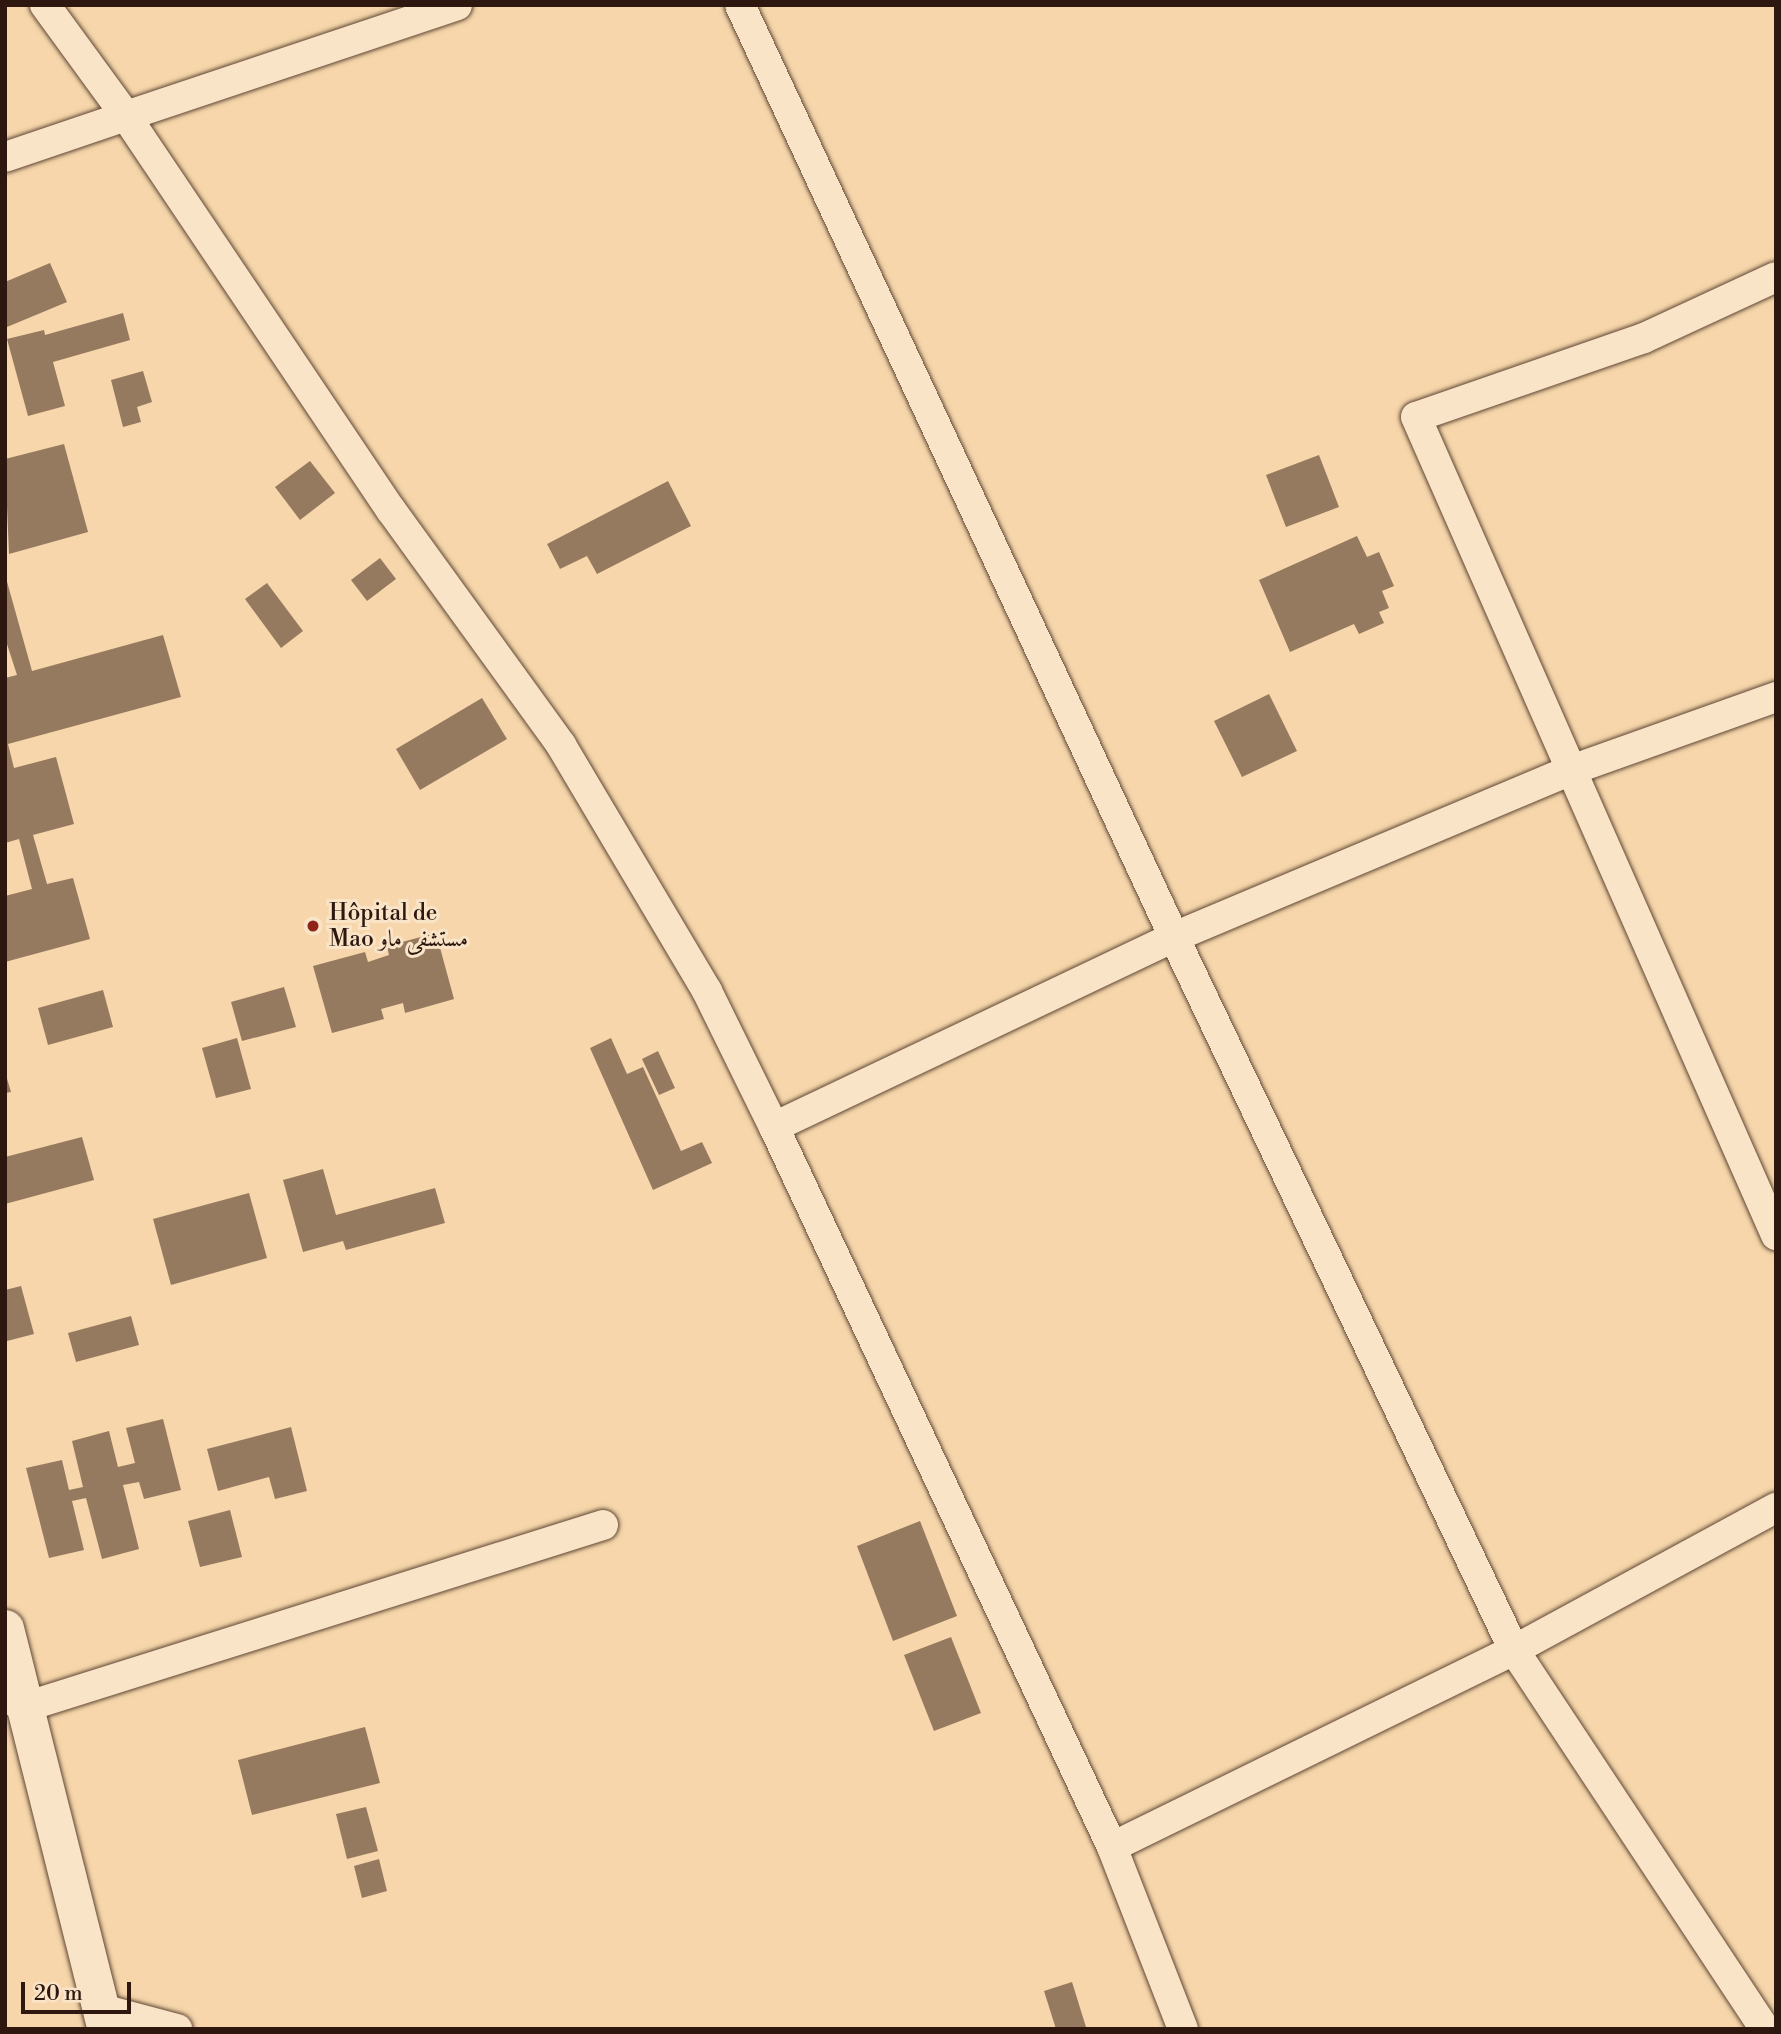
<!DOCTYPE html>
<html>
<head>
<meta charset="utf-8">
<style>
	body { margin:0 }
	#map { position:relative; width:1781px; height:2034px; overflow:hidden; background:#f6d6aa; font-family:"Libre Bodoni",Amiri,serif }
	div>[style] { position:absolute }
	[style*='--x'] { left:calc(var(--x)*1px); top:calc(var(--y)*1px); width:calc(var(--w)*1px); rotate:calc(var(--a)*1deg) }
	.building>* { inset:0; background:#967a5f }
	.roads { filter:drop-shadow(0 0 2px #5f4735) drop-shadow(0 0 2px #5f4735) }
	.minor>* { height:30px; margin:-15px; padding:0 15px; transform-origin:15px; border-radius:15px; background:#f9e4c8 }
	.tertiary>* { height:37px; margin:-18.5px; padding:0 18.5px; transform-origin:18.5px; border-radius:18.5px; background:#f9e4c8 }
	.dots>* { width:19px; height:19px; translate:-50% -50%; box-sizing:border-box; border:4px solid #f9e4c8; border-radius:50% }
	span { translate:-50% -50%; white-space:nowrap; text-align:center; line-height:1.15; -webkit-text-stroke:6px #f9e4c8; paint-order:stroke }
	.poi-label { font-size:23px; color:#2d170e }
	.left { translate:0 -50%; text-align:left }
	.frame { position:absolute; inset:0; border:7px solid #2d170e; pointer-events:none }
	.scale { position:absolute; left:21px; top:1982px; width:110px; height:32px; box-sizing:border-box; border:4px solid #2d170e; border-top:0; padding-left:9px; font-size:21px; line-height:24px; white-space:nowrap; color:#2d170e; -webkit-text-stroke:5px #f9e4c8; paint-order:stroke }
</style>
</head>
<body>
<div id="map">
	<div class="building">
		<div style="clip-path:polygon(50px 263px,67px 302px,7px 327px,5px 282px)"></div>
		<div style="clip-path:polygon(123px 313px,130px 340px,53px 362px,65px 406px,28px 416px,7px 339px,44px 330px,45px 335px)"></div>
		<div style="clip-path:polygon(143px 371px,152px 402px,137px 407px,141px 422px,123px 427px,111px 380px)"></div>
		<div style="clip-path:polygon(64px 444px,88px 532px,9px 554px,5px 459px)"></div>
		<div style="clip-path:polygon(1319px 455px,1339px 507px,1286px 527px,1266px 475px)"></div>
		<div style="clip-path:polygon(310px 461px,335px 493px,300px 520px,275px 487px)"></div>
		<div style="clip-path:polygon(668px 481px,691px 526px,597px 574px,587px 556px,560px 569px,547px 544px)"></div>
		<div style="clip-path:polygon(1357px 536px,1367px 557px,1379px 552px,1394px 586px,1382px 591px,1389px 608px,1379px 612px,1384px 623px,1359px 634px,1354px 624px,1290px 652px,1259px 580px)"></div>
		<div style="clip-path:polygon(380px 558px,396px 579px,367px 601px,351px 580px)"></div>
		<div style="clip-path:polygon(6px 578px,32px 671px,163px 635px,181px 697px,8px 744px,14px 768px,56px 757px,74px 824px,33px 835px,47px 884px,73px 878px,90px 939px,5px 962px,5px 896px,32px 889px,19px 839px,5px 843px,5px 678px,17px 675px,5px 638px)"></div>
		<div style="clip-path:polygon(267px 583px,303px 631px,281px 648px,245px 599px)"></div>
		<div style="clip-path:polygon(1269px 694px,1297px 751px,1242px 777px,1214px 721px)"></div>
		<div style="clip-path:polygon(482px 698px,507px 739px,420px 790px,396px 749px)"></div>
		<div style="clip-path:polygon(436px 933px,454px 999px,405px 1013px,403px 1003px,381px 1009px,384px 1019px,332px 1033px,313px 966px,365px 952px,368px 962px,389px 955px,387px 946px)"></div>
		<div style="clip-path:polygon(284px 987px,296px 1027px,242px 1041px,231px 1002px)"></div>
		<div style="clip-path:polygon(103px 990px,113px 1027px,48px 1045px,38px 1008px)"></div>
		<div style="clip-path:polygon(237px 1038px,251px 1089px,216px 1098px,202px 1048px)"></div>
		<div style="clip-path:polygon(611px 1038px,627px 1074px,643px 1067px,681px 1151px,702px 1142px,712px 1163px,653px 1190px,590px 1048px)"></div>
		<div style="clip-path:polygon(658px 1051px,675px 1088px,659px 1095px,642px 1059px)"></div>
		<div style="clip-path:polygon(5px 1072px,11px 1092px,5px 1093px)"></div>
		<div style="clip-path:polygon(82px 1137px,94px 1180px,5px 1204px,5px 1157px)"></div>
		<div style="clip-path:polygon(323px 1169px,336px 1215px,435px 1188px,445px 1223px,346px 1250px,343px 1241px,303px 1252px,283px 1180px)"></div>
		<div style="clip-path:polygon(249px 1193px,267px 1258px,171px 1285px,153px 1219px)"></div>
		<div style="clip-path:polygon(21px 1286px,34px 1334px,7px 1341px,5px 1290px)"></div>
		<div style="clip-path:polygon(131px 1316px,139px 1345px,76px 1362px,68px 1333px)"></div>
		<div style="clip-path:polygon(163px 1419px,181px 1490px,144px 1499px,139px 1482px,123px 1485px,139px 1549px,102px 1559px,86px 1498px,72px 1501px,84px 1550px,49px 1558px,26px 1468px,62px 1460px,69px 1490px,83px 1487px,72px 1441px,109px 1431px,118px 1467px,135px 1463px,126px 1428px)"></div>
		<div style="clip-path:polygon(291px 1427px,307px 1491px,275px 1499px,269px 1477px,218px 1491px,207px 1449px)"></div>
		<div style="clip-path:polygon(230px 1510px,242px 1557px,200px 1567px,188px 1521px)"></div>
		<div style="clip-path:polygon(920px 1521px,957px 1616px,893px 1641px,857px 1546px)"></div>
		<div style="clip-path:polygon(951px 1637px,981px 1713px,934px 1731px,904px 1655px)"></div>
		<div style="clip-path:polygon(365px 1727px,380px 1783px,252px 1815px,238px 1760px)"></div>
		<div style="clip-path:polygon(366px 1807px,378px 1851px,347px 1859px,336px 1814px)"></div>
		<div style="clip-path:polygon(379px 1859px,387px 1891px,362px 1898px,354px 1866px)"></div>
		<div style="clip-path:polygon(1072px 1982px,1086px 2027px,1056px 2029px,1044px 1991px)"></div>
	</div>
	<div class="roads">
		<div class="minor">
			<div style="--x:45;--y:5;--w:137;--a:53.9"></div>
			<div style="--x:126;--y:116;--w:349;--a:-18.5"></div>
			<div style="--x:740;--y:5;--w:1028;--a:65.03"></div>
			<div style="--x:1174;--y:937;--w:790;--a:64.51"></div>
			<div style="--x:1514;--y:1650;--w:455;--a:56.5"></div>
			<div style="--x:5;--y:157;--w:128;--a:-18.7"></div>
			<div style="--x:126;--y:116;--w:475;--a:56.1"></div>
			<div style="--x:391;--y:510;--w:290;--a:54.1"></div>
			<div style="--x:561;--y:745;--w:286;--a:59.3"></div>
			<div style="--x:707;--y:991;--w:152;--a:63.8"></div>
			<div style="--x:774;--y:1127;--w:795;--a:64.85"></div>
			<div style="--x:1112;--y:1847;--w:195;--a:68.7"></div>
			<div style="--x:1776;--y:277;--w:145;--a:155.2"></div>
			<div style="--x:1644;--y:338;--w:241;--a:160.9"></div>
			<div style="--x:1416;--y:417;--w:894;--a:66.25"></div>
			<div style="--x:774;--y:1127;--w:443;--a:-25.4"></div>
			<div style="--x:1174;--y:937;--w:431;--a:-22.8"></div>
			<div style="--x:1571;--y:770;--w:218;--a:-19.6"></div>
			<div style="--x:7;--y:1698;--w:20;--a:27"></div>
			<div style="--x:25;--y:1707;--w:606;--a:-17.48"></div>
			<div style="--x:1112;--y:1847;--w:448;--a:-26.1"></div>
			<div style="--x:1514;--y:1650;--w:298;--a:-28.5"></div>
			<div style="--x:102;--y:2009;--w:78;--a:14.9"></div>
		</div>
		<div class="tertiary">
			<div style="--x:5;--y:1628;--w:414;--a:75.9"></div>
		</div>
	</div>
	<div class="dots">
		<div style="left:313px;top:926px;background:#8f2418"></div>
	</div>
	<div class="poi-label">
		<span class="left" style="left:329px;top:926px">Hôpital de<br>Mao مستشفى ماو</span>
	</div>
	<div class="frame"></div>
	<div class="scale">20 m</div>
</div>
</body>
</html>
